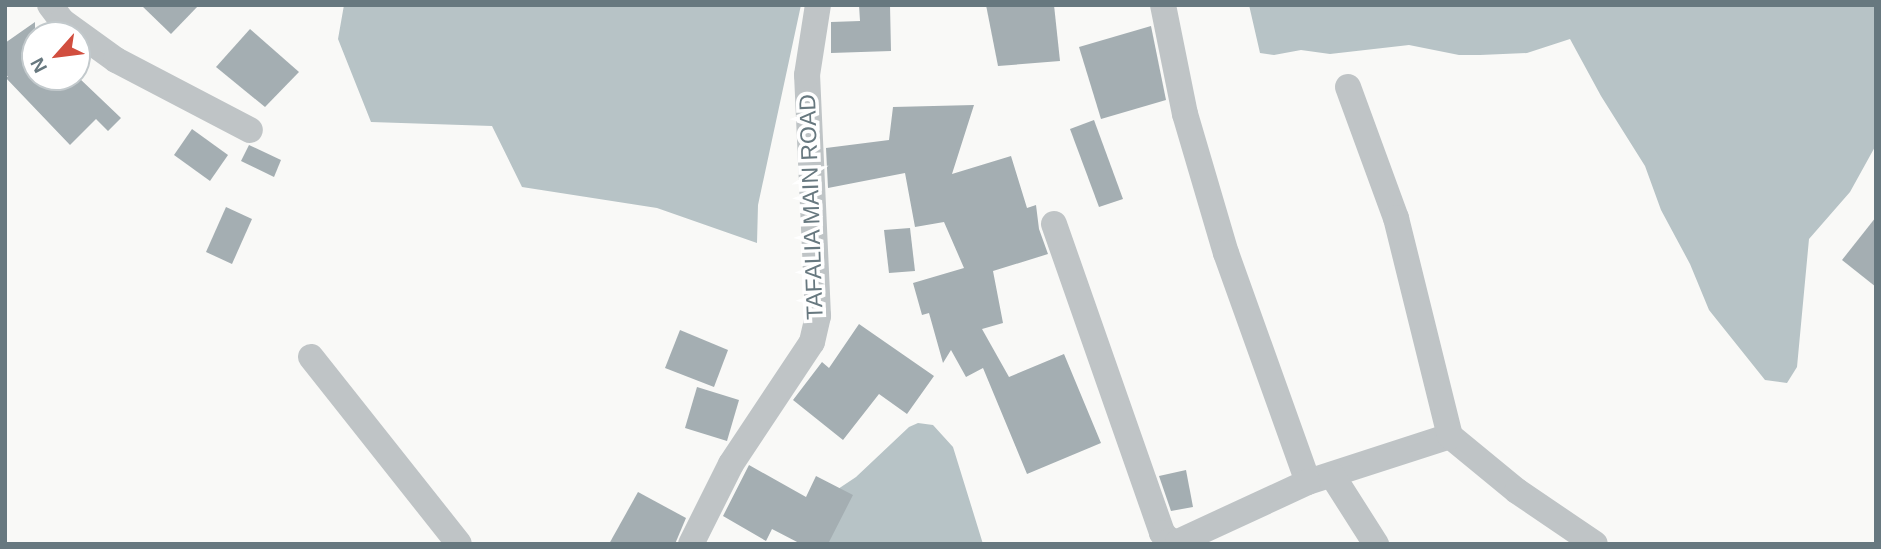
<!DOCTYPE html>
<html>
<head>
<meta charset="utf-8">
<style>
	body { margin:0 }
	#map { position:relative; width:1881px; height:549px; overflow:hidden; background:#f9f9f7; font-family:Arial,sans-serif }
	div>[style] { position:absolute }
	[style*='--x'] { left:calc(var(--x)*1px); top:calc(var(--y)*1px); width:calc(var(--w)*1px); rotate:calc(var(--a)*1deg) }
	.water>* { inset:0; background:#b7c3c6 }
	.building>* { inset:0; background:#a4aeb2 }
	.street>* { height:26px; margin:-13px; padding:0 13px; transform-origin:13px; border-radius:13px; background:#bfc4c6 }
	span { translate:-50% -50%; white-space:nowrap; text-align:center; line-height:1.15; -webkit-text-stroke:7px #fff; paint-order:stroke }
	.street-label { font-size:23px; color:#67787f }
	.frame { position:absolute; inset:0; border:7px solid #67787f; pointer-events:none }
	.north { position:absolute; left:21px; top:21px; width:70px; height:70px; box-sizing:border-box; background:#fff; border:2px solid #c2c9cc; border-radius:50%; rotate:242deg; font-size:19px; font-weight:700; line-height:28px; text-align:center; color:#67787f }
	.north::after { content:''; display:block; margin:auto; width:24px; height:32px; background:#d14e3f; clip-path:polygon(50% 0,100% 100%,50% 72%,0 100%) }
</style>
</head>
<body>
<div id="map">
	<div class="water">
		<div style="clip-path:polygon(344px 5px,801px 5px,758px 205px,757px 243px,657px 208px,522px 187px,492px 126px,371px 122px,338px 39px)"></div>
		<div style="clip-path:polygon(1249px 5px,1876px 5px,1876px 145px,1850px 192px,1809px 239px,1797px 367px,1787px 383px,1765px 380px,1709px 310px,1690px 264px,1661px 210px,1645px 166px,1601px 96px,1570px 39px,1527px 53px,1480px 55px,1459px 55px,1409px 45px,1330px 54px,1301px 50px,1274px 55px,1260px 53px)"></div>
		<div style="clip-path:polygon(918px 423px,933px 425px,953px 447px,983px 544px,807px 544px,835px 491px,856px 477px,909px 427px)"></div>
	</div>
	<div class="building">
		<div style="clip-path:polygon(141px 5px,199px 5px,171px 34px)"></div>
		<div style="clip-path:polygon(859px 5px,890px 5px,891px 51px,831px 53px,831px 22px,860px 21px)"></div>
		<div style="clip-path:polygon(986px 5px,1054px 5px,1060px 61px,998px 66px)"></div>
		<div style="clip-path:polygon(35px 22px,35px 77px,78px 77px,121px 118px,108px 131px,96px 119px,70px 145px,5px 77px,8px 77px,5px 73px,5px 43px)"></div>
		<div style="clip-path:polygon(1151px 26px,1166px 100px,1101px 119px,1079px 47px)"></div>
		<div style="clip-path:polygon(250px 29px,299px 72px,265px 107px,216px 67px)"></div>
		<div style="clip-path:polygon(974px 105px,952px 174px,1011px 156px,1027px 208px,1036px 205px,1039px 229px,1048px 254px,993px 271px,1003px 323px,982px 329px,1009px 377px,1064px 354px,1101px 443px,1027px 474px,983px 368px,966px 377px,951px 350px,943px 363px,929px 313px,922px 315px,913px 283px,964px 268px,944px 222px,915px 227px,905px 173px,828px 188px,826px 148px,889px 140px,893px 107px)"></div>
		<div style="clip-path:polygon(1094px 120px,1123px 199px,1099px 207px,1070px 129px)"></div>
		<div style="clip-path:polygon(192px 129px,228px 155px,210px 181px,174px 155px)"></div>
		<div style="clip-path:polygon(249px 145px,281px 160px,274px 177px,241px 161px)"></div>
		<div style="clip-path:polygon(226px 207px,252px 219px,232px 264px,206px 252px)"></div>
		<div style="clip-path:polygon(1876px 217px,1876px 287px,1842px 260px)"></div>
		<div style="clip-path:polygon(910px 228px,915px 271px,889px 273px,884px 230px)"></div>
		<div style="clip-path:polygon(859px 324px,934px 376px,907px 414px,879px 394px,843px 440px,793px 400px,822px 362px,829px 368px)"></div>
		<div style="clip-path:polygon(680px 330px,728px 350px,714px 387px,665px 368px)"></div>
		<div style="clip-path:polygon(697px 387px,739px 400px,727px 441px,685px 428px)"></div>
		<div style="clip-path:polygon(749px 465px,806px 497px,816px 476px,853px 495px,828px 544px,801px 544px,772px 529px,766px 541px,723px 516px)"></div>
		<div style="clip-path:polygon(1186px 470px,1193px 507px,1171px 511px,1159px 476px)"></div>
		<div style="clip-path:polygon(638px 492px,686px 518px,675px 544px,609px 544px)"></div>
	</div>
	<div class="street">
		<div style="--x:50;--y:5;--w:20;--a:53"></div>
		<div style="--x:62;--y:21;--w:67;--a:35.8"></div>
		<div style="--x:116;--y:60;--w:151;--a:27.6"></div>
		<div style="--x:1163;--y:5;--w:111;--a:78.6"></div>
		<div style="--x:1185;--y:114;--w:145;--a:73.6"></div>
		<div style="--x:1226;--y:253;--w:243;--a:70.3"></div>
		<div style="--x:1308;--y:482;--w:149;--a:-17.9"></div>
		<div style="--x:1450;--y:436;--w:87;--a:39.4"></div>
		<div style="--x:1517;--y:491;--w:94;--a:34.2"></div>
		<div style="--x:1348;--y:87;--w:140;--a:69.9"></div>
		<div style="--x:1396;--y:218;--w:225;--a:76.1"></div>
		<div style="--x:1054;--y:224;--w:327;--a:70.7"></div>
		<div style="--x:1162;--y:533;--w:11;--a:45"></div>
		<div style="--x:1170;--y:541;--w:8;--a:7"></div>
		<div style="--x:1178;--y:542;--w:143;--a:-24.8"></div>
		<div style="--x:311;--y:357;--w:238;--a:51.6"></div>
		<div style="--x:1332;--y:475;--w:82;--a:57.5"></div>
		<div style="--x:691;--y:544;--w:89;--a:-63.4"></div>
		<div style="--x:731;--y:464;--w:146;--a:-56.4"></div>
		<div style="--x:812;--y:342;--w:27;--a:-77"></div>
		<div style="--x:818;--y:316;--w:241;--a:-92.6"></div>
		<div style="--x:807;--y:75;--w:71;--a:-81.1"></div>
	</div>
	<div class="street-label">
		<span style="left:811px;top:207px;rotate:-92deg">TAFALIA MAIN ROAD</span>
	</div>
	<div class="frame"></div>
	<div class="north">N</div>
</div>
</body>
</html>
